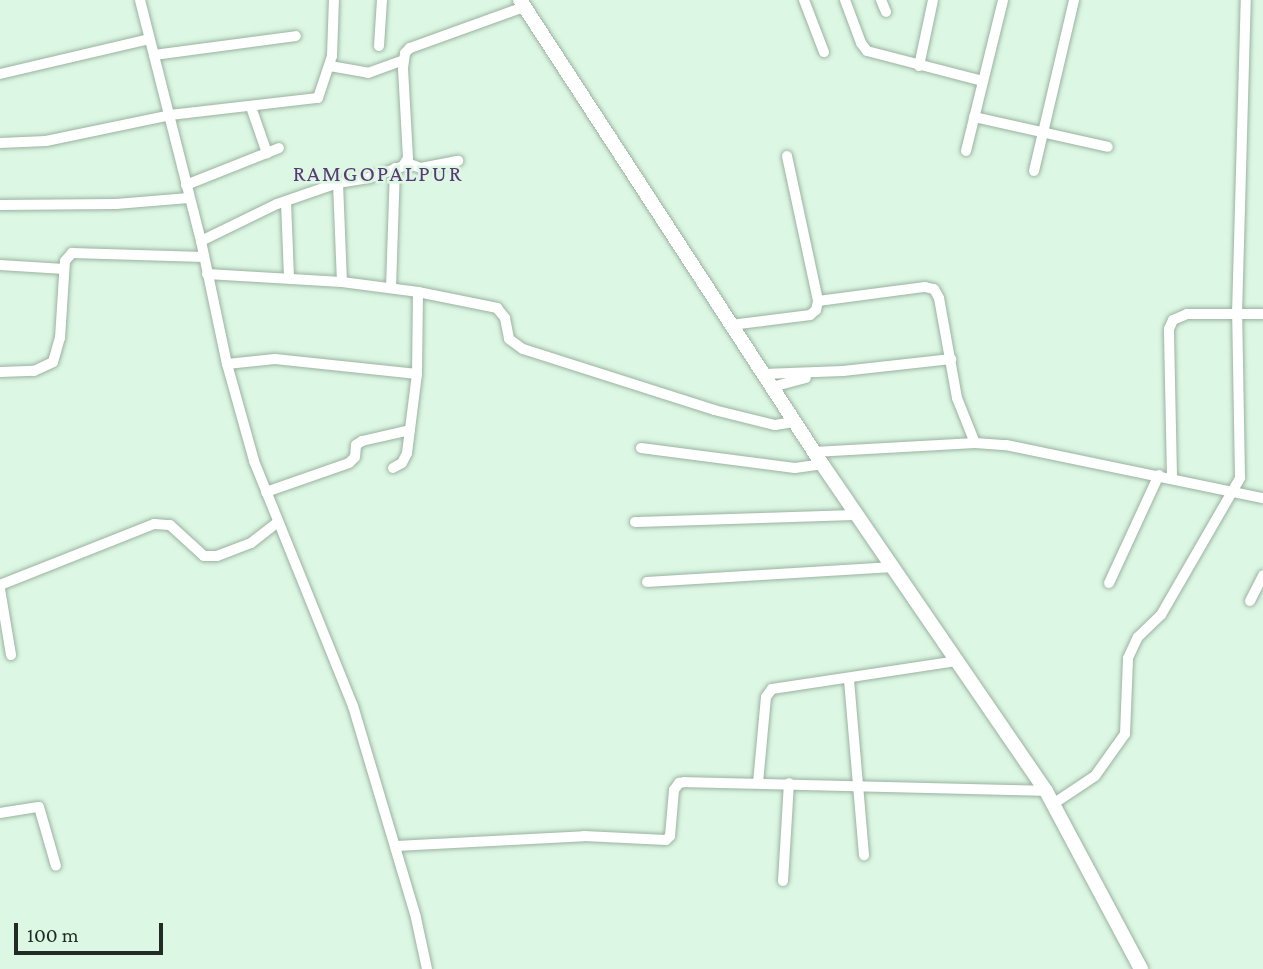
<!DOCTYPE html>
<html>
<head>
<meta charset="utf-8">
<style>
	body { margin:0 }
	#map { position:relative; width:1263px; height:969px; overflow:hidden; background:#dcf7e3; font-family:"Crimson Pro",serif }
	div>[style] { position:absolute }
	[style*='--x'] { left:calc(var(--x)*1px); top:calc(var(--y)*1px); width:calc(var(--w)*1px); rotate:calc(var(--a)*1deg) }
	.roads { filter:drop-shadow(0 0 2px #9bb3a1) drop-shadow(0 0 2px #9bb3a1) }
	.street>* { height:10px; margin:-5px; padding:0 5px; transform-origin:5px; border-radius:5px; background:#fff }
	.secondary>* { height:14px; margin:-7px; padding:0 7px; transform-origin:7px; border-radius:7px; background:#fff }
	span { translate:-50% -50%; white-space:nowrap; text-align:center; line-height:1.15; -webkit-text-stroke:5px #dcf7e3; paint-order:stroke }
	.neighbourhood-label { font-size:23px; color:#593a74; letter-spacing:2px }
	.scale { position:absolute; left:14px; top:923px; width:149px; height:32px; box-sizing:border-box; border:4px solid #222c25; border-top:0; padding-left:9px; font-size:21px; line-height:24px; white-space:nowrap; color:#222c25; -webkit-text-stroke:5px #dcf7e3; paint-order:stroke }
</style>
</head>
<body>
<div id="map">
	<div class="roads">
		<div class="street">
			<div style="--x:140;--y:0;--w:249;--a:75.8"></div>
			<div style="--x:201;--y:241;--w:126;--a:78.1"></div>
			<div style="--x:227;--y:364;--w:101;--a:74.4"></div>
			<div style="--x:254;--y:461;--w:264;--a:68"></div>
			<div style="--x:353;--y:706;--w:221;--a:73.4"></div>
			<div style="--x:416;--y:918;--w:52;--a:77.8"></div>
			<div style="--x:804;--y:0;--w:56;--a:69"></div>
			<div style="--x:845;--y:0;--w:46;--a:69.6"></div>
			<div style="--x:861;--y:43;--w:10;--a:53"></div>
			<div style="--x:867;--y:51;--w:120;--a:14.5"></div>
			<div style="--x:881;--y:0;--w:13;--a:67"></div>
			<div style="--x:379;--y:46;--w:46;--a:-86.3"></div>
			<div style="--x:154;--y:55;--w:143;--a:-7.6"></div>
			<div style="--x:330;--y:66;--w:39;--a:10"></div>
			<div style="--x:368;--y:73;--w:37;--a:-20"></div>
			<div style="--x:919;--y:66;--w:67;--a:-78"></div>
			<div style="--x:0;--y:74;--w:153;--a:-13.2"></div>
			<div style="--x:251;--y:107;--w:49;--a:70.8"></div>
			<div style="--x:974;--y:117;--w:137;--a:12.6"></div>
			<div style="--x:0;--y:143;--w:46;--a:-2.5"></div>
			<div style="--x:46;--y:141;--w:127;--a:-11.8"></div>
			<div style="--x:170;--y:115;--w:149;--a:-6.6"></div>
			<div style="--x:318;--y:98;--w:44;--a:-71.6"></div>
			<div style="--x:332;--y:56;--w:56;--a:-88"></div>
			<div style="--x:966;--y:151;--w:155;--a:-76.2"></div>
			<div style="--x:787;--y:156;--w:148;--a:77.9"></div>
			<div style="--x:407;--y:163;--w:15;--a:20"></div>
			<div style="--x:421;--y:168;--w:38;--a:-11"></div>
			<div style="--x:1034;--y:171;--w:176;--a:-76.8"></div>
			<div style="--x:338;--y:183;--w:99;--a:87.7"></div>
			<div style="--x:186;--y:185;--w:100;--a:-21.7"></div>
			<div style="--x:286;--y:202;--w:75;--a:87.7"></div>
			<div style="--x:0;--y:205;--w:116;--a:-0.5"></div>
			<div style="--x:116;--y:204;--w:73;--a:-4.7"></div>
			<div style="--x:201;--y:241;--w:85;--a:-26"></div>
			<div style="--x:277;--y:204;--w:65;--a:-19"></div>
			<div style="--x:338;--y:183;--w:31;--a:-9"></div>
			<div style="--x:369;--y:178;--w:36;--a:-19"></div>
			<div style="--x:403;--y:166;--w:9;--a:-58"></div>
			<div style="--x:408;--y:158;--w:90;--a:-93.2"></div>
			<div style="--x:403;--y:68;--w:15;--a:-82"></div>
			<div style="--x:405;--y:53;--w:7;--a:-45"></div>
			<div style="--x:410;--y:48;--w:121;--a:-19.8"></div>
			<div style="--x:0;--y:265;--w:64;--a:3.6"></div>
			<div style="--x:207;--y:274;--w:135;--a:3.4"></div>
			<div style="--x:342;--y:282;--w:77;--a:7.5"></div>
			<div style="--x:418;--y:292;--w:81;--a:11.4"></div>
			<div style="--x:497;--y:308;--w:13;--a:51"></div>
			<div style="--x:505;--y:318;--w:21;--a:79"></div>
			<div style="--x:509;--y:339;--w:17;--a:36"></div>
			<div style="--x:523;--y:349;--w:201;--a:17.7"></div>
			<div style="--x:714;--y:410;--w:63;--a:13.8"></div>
			<div style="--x:775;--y:425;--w:19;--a:-9"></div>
			<div style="--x:391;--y:288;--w:120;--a:-88.1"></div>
			<div style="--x:731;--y:325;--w:80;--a:-7.2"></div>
			<div style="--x:810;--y:315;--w:8;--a:-40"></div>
			<div style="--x:816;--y:310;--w:9;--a:-77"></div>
			<div style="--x:818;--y:301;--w:108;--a:-7.5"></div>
			<div style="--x:925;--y:287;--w:9;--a:13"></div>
			<div style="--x:934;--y:289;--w:10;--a:61"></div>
			<div style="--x:939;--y:298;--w:102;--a:79.8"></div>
			<div style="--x:957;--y:398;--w:48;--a:68.2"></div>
			<div style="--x:227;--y:364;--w:48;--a:-5.9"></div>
			<div style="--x:275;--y:359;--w:143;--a:6"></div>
			<div style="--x:417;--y:374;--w:82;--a:-89.3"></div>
			<div style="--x:0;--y:372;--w:34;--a:-2"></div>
			<div style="--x:34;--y:371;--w:21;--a:-25"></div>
			<div style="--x:53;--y:362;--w:25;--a:-74"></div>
			<div style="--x:60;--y:338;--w:77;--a:-86.3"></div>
			<div style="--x:65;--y:261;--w:11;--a:-49"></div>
			<div style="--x:72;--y:253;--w:132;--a:1.7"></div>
			<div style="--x:763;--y:374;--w:80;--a:-2.1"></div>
			<div style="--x:843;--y:371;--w:109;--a:-6.3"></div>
			<div style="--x:772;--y:387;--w:35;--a:-15"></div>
			<div style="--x:641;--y:448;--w:155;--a:7.4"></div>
			<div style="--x:795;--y:468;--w:27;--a:-8"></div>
			<div style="--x:814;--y:452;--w:161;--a:-3.2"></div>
			<div style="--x:975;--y:443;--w:31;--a:4"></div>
			<div style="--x:1006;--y:445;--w:262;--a:11.7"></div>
			<div style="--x:393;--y:468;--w:10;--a:-29"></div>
			<div style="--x:402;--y:463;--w:11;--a:-63"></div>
			<div style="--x:407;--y:453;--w:80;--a:-82.8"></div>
			<div style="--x:1172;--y:477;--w:148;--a:-91.2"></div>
			<div style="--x:1169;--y:329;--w:10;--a:-66"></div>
			<div style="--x:1173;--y:320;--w:15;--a:-23"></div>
			<div style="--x:1187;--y:314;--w:76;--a:0"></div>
			<div style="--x:266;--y:492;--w:88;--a:-19.3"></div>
			<div style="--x:349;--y:463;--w:8;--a:-45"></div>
			<div style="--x:355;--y:457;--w:12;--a:-85"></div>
			<div style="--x:356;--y:445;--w:7;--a:-34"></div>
			<div style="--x:362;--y:441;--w:49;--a:-12.9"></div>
			<div style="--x:635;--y:522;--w:222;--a:-1.8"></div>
			<div style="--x:647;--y:582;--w:246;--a:-3.5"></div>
			<div style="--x:1109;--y:583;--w:119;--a:-65.2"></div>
			<div style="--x:0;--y:585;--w:166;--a:-21.6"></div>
			<div style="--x:154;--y:524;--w:16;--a:4"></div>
			<div style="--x:170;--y:525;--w:46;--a:42.4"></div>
			<div style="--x:204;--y:556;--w:13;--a:0"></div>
			<div style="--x:217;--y:556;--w:36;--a:-21"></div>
			<div style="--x:251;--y:543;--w:34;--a:-38"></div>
			<div style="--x:0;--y:589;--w:67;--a:80.5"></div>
			<div style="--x:1250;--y:601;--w:29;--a:-63"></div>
			<div style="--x:849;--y:680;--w:176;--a:85.1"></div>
			<div style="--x:758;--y:783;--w:86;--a:-84.7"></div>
			<div style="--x:766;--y:697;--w:10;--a:-53"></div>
			<div style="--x:772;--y:689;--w:188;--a:-8.6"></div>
			<div style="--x:1053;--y:804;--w:50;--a:-33.7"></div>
			<div style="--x:1095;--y:776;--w:52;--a:-54.5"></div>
			<div style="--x:1125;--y:734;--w:76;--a:-87.7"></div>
			<div style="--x:1128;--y:658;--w:23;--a:-65"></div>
			<div style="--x:1138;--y:637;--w:32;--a:-44"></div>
			<div style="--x:1161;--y:615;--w:158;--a:-60"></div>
			<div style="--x:1240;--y:478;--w:164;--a:-91"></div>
			<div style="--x:1237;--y:314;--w:314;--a:-88.4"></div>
			<div style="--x:0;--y:813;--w:39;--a:-9"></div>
			<div style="--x:39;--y:807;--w:61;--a:73.9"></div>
			<div style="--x:396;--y:846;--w:188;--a:-3"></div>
			<div style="--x:584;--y:836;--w:82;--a:2.8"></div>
			<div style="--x:666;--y:840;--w:6;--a:-45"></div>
			<div style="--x:670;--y:836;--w:46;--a:-85"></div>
			<div style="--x:674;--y:790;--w:9;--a:-54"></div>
			<div style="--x:679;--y:783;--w:6;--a:-9"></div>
			<div style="--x:685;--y:782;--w:361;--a:1.4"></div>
			<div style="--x:783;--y:881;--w:98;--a:-86.5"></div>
		</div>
		<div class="secondary">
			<div style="--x:520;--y:0;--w:554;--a:56.94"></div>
			<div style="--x:822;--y:464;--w:396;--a:55.6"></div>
			<div style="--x:1046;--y:791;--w:202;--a:61.9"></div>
		</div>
	</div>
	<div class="neighbourhood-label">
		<span style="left:378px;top:173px">RAMGOPALPUR</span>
	</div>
	<div class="scale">100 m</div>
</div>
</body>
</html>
